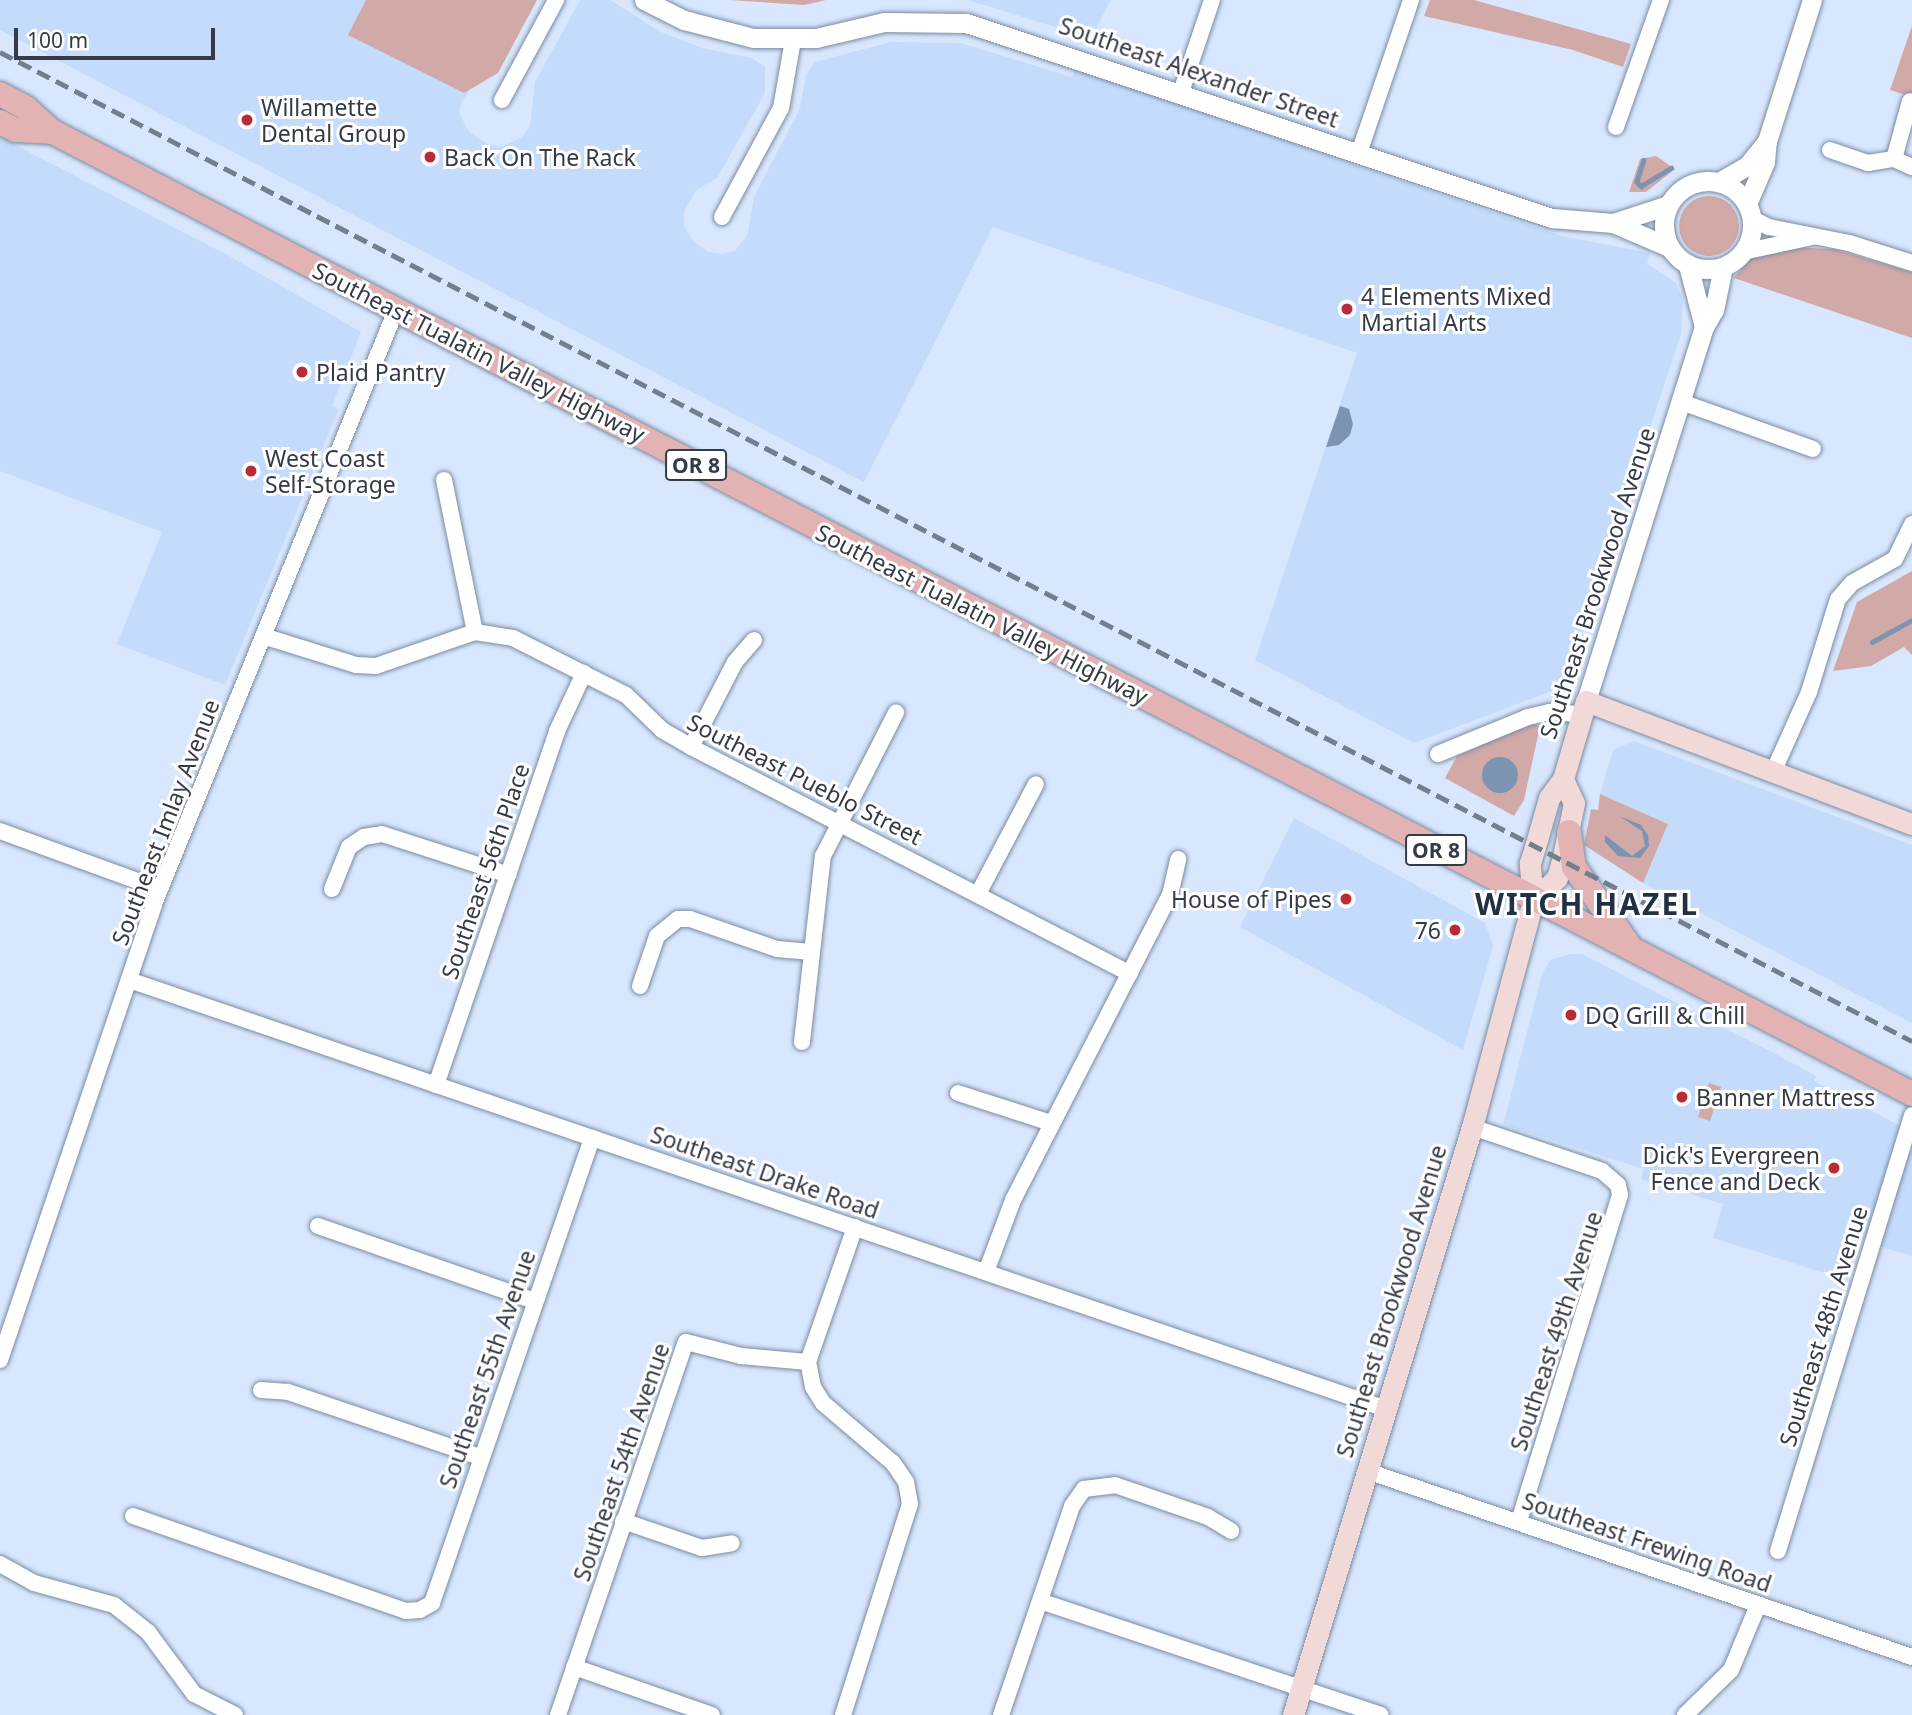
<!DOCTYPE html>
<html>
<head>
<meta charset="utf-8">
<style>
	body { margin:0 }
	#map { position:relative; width:1912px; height:1715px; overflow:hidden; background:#d8e7fd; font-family:"Noto Sans",sans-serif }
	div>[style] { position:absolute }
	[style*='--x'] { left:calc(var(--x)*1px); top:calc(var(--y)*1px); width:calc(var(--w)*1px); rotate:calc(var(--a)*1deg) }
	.built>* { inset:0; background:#c4dbfc }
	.green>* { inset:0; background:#d1a9a7 }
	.round { border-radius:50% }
	.water>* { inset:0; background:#7d93b2 }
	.stream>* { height:4.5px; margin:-2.25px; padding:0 2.25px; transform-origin:2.25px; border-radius:2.25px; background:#7d93b2 }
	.roads { filter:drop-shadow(0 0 2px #7a8ba3) drop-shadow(0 0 2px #7a8ba3) }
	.minor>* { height:16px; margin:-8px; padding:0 8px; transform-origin:8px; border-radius:8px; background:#fff }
	.tertiary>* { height:19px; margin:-9.5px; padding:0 9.5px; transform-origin:9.5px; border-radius:9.5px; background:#fff }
	.tertiary>.ring { margin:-9.5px; padding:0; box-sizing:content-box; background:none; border:19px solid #fff; border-radius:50% }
	.secondary>* { height:21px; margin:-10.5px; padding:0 10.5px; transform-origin:10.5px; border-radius:10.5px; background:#f1d9d8 }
	.primary>* { height:24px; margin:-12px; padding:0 12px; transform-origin:12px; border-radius:12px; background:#e2b3b2 }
	.rail>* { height:4.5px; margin-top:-2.25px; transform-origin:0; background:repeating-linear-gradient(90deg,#747f8e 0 14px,transparent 0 21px) }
	.dots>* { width:19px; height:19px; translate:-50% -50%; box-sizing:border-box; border:4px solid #fff; border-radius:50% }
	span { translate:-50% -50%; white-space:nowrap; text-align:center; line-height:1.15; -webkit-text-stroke:6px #fff; paint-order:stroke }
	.shield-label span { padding:2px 5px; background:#fff; border:2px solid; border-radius:5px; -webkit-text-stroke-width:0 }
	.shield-label { font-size:21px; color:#343b46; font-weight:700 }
	.street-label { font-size:23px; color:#343b46 }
	.poi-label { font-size:23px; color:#343b46 }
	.left { translate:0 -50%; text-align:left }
	.right { translate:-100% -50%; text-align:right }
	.district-label { font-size:30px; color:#223044; font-weight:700; letter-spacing:2px }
	.scale { position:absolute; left:14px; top:28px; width:201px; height:32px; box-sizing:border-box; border:4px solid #343b46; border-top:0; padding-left:9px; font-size:21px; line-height:24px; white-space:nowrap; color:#343b46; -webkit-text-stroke:5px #fff; paint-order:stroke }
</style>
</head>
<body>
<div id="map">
	<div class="built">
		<div style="clip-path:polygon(0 0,530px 0,461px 103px,459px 113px,469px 132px,489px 145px,502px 147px,523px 136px,530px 126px,535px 82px,580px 0,610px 0,661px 32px,702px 48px,752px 58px,765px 67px,765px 93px,717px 178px,696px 190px,684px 211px,684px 226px,692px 240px,708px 252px,722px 254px,735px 251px,748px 233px,754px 197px,800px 108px,806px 75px,815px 62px,891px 42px,961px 43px,1072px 77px,1075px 69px,1562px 236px,1650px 253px,1647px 264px,1676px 283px,1683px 299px,1681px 334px,1565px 686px,1414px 743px,1255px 660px,1357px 353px,993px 227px,864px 482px,0 30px)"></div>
		<div style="clip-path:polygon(968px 0,1111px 0,1091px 38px)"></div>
		<div style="clip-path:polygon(0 137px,231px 257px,361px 332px,332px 406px,339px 409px,225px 685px,117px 644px,162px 532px,0 471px)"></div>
		<div style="clip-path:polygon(1634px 741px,1912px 845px,1912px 1023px,1643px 883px,1668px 824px,1600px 794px,1613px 750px)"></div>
		<div style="clip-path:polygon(1294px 818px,1485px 923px,1493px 946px,1463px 1050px,1240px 927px)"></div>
		<div style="clip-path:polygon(1570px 954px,1582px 954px,1783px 1058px,1816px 1076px,1814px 1081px,1912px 1132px,1912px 1256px,1858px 1240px,1847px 1280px,1713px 1238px,1723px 1204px,1641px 1179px,1644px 1169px,1503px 1125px,1542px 974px,1550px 960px)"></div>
	</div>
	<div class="green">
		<div style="clip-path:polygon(366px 0,537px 0,498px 73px,464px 93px,348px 35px)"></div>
		<div style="clip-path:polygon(730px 0,826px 0,804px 5px)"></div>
		<div style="clip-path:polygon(1430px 0,1474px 0,1631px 44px,1623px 67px,1573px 50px,1424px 16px)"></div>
		<div style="clip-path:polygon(1912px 26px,1912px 97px,1890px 90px)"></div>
		<div style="clip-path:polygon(1656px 156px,1675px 169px,1646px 192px,1629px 192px,1640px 159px)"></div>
		<div class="round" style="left:1679px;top:196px;width:60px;height:60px"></div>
		<div style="clip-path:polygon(1791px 247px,1834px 249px,1912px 272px,1912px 338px,1734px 278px,1754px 254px)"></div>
		<div style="clip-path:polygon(1912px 571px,1912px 655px,1904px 647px,1871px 666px,1833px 671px,1857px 602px)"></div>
		<div style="clip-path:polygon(1531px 723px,1540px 726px,1524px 800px,1514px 816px,1445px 778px,1457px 756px)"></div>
		<div style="clip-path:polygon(1600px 794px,1668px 824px,1643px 883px,1584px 845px,1591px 809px,1598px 810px)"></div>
		<div style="clip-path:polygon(1709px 1083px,1721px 1087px,1710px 1121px,1698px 1117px)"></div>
	</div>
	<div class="water">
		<div style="clip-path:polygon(1340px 406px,1349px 409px,1353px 424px,1350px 435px,1339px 445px,1326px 447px)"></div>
		<div class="round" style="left:1482px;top:757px;width:36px;height:36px"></div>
		<div style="clip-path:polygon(1619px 816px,1641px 825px,1648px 835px,1649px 846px,1640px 858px,1618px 856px,1605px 842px,1605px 835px,1632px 856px,1645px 846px,1642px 831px)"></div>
	</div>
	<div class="stream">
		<div style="--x:1644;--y:160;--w:23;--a:108"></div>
		<div style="--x:1637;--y:182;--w:6;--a:45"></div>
		<div style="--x:1641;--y:186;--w:35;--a:-31"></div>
		<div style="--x:1872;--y:642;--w:46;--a:-28.8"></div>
	</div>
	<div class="roads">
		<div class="minor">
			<div style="--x:1181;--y:92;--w:97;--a:-71.4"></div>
			<div style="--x:502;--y:100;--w:114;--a:-61.6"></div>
			<div style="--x:1616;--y:127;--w:135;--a:-70.5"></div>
			<div style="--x:1830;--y:150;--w:40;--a:18.9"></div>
			<div style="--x:1868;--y:163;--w:26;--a:-9"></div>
			<div style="--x:1894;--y:159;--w:20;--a:24"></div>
			<div style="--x:1359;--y:153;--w:162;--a:-71.2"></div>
			<div style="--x:1894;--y:159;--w:60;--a:-74.6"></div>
			<div style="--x:722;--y:217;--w:124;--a:-61.6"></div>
			<div style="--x:781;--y:108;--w:69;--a:-80"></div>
			<div style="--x:1751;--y:218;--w:20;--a:27"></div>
			<div style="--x:1769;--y:227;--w:82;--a:11.3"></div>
			<div style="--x:1849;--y:243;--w:66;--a:17.6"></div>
			<div style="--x:1743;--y:252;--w:71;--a:-12.3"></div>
			<div style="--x:1681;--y:402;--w:140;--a:19.6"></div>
			<div style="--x:444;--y:480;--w:155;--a:78.5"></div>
			<div style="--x:263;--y:636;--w:97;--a:17.3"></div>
			<div style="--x:356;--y:665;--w:20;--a:3"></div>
			<div style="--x:376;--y:666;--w:105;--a:-19"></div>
			<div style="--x:475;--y:632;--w:38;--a:9"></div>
			<div style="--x:513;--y:638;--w:127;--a:26.8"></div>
			<div style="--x:626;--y:695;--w:50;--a:44.2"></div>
			<div style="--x:662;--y:730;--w:34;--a:30"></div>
			<div style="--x:691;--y:747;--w:494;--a:27.3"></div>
			<div style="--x:691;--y:747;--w:96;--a:-62.6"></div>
			<div style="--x:735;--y:662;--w:29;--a:-49"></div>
			<div style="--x:1438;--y:754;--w:97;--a:-22.3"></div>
			<div style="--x:1528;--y:717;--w:22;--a:-13"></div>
			<div style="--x:1549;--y:712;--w:32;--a:4"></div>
			<div style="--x:1774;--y:770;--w:85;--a:-65.8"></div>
			<div style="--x:1809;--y:692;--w:97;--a:-72.7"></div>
			<div style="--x:1838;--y:599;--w:21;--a:-49"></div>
			<div style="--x:1852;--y:583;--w:49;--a:-29.2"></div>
			<div style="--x:1895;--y:559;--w:39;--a:-64"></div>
			<div style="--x:0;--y:831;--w:169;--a:20"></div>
			<div style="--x:332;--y:889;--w:45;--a:-68"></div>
			<div style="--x:349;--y:847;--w:18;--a:-34"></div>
			<div style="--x:364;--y:837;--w:18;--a:-9"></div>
			<div style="--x:382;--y:834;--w:133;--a:17.9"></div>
			<div style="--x:978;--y:894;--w:124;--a:-62.2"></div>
			<div style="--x:129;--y:980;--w:1328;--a:18.84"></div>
			<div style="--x:640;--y:986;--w:53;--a:-71.2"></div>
			<div style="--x:657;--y:936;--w:27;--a:-39"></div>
			<div style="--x:678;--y:919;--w:12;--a:0"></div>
			<div style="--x:690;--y:919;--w:92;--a:19"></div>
			<div style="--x:777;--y:949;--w:34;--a:5"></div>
			<div style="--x:802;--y:1042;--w:187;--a:-83.6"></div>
			<div style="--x:823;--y:856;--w:161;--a:-63"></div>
			<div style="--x:436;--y:1085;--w:374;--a:-71.1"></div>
			<div style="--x:557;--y:731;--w:64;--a:-65"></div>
			<div style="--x:958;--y:1093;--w:98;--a:17.9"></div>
			<div style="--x:1472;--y:1127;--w:137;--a:18.7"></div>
			<div style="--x:1602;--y:1171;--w:21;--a:41"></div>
			<div style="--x:1618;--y:1185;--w:10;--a:79"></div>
			<div style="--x:1620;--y:1195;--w:342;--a:107.2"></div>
			<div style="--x:318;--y:1226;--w:229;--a:19.1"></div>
			<div style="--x:986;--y:1272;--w:77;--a:-69.4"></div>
			<div style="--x:1013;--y:1200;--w:343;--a:-62.8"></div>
			<div style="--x:1170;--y:895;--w:37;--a:-77"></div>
			<div style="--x:0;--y:1360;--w:481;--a:-71.3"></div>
			<div style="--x:154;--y:904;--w:641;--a:-67.83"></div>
			<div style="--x:261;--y:1390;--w:27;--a:4"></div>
			<div style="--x:288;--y:1392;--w:203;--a:18.7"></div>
			<div style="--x:1367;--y:1471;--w:576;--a:18.84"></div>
			<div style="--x:133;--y:1516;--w:289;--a:19.2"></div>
			<div style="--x:406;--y:1611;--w:14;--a:-4"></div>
			<div style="--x:420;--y:1610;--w:14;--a:-30"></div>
			<div style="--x:432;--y:1603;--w:492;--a:-71"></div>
			<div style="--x:623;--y:1521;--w:83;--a:18.9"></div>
			<div style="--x:702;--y:1548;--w:30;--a:-9"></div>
			<div style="--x:1778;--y:1551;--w:456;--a:-72.9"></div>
			<div style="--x:0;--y:1564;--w:39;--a:29"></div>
			<div style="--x:34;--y:1583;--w:83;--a:15.4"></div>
			<div style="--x:114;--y:1605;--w:43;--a:38.5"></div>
			<div style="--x:148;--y:1632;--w:77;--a:53.4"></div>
			<div style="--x:194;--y:1694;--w:46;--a:27.1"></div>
			<div style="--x:1040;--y:1601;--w:359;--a:18.5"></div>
			<div style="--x:574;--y:1667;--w:146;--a:19.2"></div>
			<div style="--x:558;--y:1715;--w:394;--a:-71.1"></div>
			<div style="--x:686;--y:1342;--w:57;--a:14.3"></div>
			<div style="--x:741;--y:1356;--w:67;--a:5.1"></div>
			<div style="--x:843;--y:1715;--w:221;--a:-72.4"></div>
			<div style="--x:910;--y:1504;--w:22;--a:-100"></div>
			<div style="--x:906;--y:1482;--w:23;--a:-124"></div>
			<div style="--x:893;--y:1463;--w:92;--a:-139.4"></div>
			<div style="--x:823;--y:1403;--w:19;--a:-122"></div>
			<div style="--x:813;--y:1387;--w:25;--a:-101"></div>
			<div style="--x:808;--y:1362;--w:143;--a:-70.8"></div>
			<div style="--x:1001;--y:1715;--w:221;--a:-71.2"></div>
			<div style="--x:1072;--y:1506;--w:21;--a:-55"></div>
			<div style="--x:1084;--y:1489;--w:31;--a:-7"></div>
			<div style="--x:1115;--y:1485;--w:98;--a:19"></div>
			<div style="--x:1208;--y:1517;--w:27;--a:31"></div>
			<div style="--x:1685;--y:1715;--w:64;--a:-44.4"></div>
			<div style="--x:1731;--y:1670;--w:70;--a:-67.4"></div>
		</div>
		<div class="tertiary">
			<div style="--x:644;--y:0;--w:45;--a:26.6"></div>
			<div style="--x:684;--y:20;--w:71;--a:14.6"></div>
			<div style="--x:753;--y:38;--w:63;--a:0"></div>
			<div style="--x:816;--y:38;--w:70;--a:-13.2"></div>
			<div style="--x:884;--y:22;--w:82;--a:0.7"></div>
			<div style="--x:966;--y:23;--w:618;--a:18.41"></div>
			<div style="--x:1552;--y:218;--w:61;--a:4.7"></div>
			<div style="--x:1613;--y:223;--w:58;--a:-18.1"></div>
			<div class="ring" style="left:1664px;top:181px;width:69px;height:69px"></div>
			<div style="--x:1719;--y:182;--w:32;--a:-30"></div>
			<div style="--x:1747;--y:166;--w:32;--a:-51"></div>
			<div style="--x:1747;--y:204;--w:46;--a:-66.8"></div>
			<div style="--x:1765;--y:162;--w:21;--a:-85"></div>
			<div style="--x:1767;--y:141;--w:148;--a:-72.3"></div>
			<div style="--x:1613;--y:223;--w:61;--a:23.2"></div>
			<div style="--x:1688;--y:265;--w:64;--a:75.5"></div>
			<div style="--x:1586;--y:701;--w:392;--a:-72.5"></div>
			<div style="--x:1704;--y:327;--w:20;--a:-60"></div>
			<div style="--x:1714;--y:310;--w:44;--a:-78.2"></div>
		</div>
		<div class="secondary">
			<div style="--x:1533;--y:901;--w:33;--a:-44"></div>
			<div style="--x:1557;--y:878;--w:18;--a:-74"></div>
			<div style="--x:1562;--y:861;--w:59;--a:-78.3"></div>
			<div style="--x:1574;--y:803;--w:26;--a:-115"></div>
			<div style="--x:1293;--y:1715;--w:615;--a:-73.07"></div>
			<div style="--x:1472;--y:1127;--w:234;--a:-74.9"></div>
			<div style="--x:1533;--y:901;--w:38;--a:-95"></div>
			<div style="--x:1530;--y:863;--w:17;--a:-73"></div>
			<div style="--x:1535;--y:847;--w:51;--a:-74.1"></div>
			<div style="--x:1549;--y:798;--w:24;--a:-54"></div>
			<div style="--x:1563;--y:779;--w:81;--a:-73.6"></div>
			<div style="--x:1586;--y:701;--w:348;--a:20.7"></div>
		</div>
		<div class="primary">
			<div style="--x:0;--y:94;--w:30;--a:28"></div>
			<div style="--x:26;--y:108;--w:36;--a:42"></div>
			<div style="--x:53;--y:132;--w:2093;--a:27.36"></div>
			<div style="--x:0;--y:122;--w:18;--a:27"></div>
			<div style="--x:16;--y:130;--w:37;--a:3"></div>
			<div style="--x:1569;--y:832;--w:35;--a:82"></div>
			<div style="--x:1574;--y:867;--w:99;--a:54.9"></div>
		</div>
	</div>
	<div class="rail">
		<div style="--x:0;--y:52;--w:2153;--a:27.35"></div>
	</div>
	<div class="dots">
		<div style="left:247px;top:120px;background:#bb2a37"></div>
		<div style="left:430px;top:157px;background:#bb2a37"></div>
		<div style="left:1347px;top:309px;background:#bb2a37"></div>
		<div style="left:302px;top:372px;background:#bb2a37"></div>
		<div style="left:251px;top:471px;background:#bb2a37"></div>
		<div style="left:1346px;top:899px;background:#bb2a37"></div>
		<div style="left:1455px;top:930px;background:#bb2a37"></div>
		<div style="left:1571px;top:1015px;background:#bb2a37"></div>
		<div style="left:1682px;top:1097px;background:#bb2a37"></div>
		<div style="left:1834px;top:1168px;background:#bb2a37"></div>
	</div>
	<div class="shield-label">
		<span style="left:696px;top:465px">OR 8</span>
		<span style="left:1436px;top:850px">OR 8</span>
	</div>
	<div class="street-label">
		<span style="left:1199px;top:72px;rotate:19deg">Southeast Alexander Street</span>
		<span style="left:479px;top:352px;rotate:27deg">Southeast Tualatin Valley Highway</span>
		<span style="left:1597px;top:583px;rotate:-72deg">Southeast Brookwood Avenue</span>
		<span style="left:982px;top:614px;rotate:27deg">Southeast Tualatin Valley Highway</span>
		<span style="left:805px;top:779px;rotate:27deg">Southeast Pueblo Street</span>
		<span style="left:165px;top:822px;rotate:-69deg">Southeast Imlay Avenue</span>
		<span style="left:485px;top:871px;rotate:-71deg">Southeast 56th Place</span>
		<span style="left:765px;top:1172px;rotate:19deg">Southeast Drake Road</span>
		<span style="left:1391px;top:1301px;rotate:-73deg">Southeast Brookwood Avenue</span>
		<span style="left:1823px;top:1326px;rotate:-73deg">Southeast 48th Avenue</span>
		<span style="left:1556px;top:1331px;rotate:-72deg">Southeast 49th Avenue</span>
		<span style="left:487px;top:1369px;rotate:-71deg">Southeast 55th Avenue</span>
		<span style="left:621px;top:1462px;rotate:-71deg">Southeast 54th Avenue</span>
		<span style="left:1647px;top:1542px;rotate:19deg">Southeast Frewing Road</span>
	</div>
	<div class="poi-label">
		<span class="left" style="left:261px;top:120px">Willamette<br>Dental Group</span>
		<span class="left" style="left:444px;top:157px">Back On The Rack</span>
		<span class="left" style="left:1361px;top:309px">4 Elements Mixed<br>Martial Arts</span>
		<span class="left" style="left:316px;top:372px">Plaid Pantry</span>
		<span class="left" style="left:265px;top:471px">West Coast<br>Self-Storage</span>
		<span class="right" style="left:1332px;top:899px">House of Pipes</span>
		<span class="right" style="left:1441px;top:930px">76</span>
		<span class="left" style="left:1585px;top:1015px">DQ Grill &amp; Chill</span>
		<span class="left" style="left:1696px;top:1097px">Banner Mattress</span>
		<span class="right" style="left:1820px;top:1168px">Dick's Evergreen<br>Fence and Deck</span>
	</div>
	<div class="district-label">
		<span style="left:1587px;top:904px">WITCH HAZEL</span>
	</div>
	<div class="scale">100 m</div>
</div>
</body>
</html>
